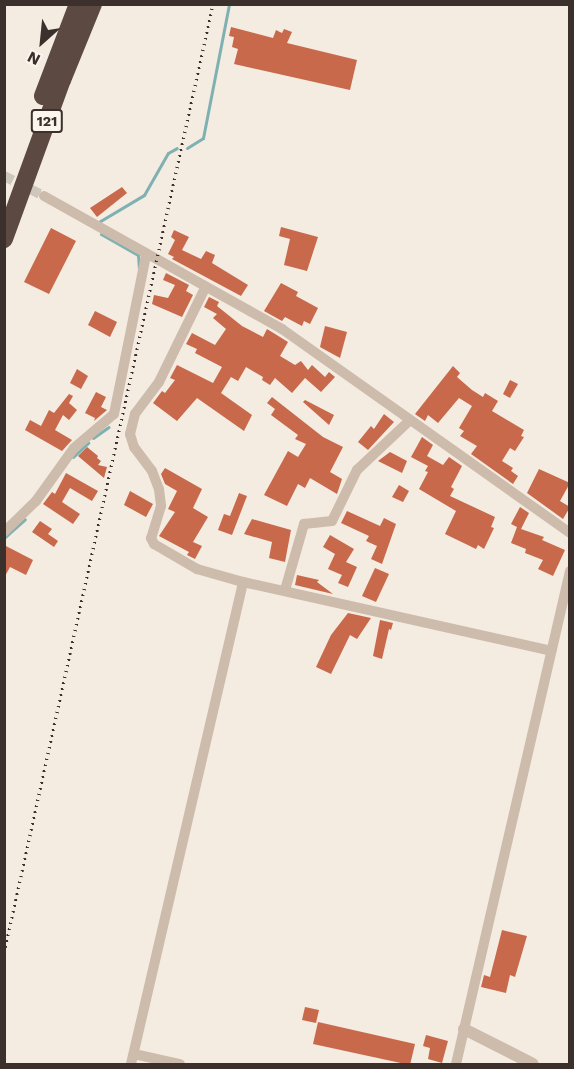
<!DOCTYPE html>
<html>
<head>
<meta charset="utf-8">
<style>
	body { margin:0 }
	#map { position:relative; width:574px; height:1069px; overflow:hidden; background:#f4ebe1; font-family:"Work Sans",sans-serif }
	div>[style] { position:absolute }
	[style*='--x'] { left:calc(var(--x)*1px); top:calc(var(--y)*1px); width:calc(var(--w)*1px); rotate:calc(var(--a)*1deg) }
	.stream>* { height:3px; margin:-1.5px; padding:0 1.5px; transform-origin:1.5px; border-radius:1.5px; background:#7fb0b2 }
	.building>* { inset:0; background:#c8694b }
	.minor-tunnel>* { height:10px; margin-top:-5px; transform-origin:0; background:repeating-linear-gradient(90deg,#cfc6bd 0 10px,transparent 0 15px) }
	.minor>* { height:10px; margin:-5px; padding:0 5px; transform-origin:5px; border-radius:5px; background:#cdbbac }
	.tertiary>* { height:12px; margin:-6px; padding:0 6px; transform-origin:6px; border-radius:6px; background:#cdbbac }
	.motorway>* { height:18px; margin:-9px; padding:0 9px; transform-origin:9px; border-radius:9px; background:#5c4a42 }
	.rail>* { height:3px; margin-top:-1.5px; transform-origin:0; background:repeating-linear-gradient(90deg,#3b302b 0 1.5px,transparent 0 6px) }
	span { translate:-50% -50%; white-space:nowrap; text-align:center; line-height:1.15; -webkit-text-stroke:6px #fbf5ee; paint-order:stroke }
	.shield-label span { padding:2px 4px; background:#fbf5ee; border:2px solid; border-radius:4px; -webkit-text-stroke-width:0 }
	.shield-label { font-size:14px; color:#3b302b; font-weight:700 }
	.frame { position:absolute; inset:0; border:6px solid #3b302b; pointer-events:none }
	.north { position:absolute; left:12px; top:12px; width:60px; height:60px; -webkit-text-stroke:4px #fbf5ee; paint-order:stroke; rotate:207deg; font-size:16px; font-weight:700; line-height:24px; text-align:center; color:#3b302b }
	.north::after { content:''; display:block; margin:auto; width:21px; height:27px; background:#3b302b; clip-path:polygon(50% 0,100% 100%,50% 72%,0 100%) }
</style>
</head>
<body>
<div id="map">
	<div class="stream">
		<div style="--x:187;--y:148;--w:19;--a:-32"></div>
		<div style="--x:203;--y:138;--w:136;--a:-79"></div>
		<div style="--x:97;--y:223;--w:55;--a:-30.8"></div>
		<div style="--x:144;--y:195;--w:48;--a:-60.3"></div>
		<div style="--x:168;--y:153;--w:10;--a:-29"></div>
		<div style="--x:101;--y:234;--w:43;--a:29.6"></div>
		<div style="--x:138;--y:255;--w:15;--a:86"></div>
		<div style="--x:93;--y:438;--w:19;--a:-35"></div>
		<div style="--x:73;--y:457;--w:21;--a:-43"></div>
		<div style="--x:4;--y:538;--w:28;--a:-42"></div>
	</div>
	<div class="building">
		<div style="clip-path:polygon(231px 27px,273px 38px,276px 30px,282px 33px,284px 29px,292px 32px,287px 43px,357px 60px,350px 90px,234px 64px,238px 49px,232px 47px,234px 37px,229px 36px)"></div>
		<div style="clip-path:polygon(122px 187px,127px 193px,97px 217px,90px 208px)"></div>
		<div style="clip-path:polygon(281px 227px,318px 237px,307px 271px,284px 265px,290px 239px,279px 236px)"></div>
		<div style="clip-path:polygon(51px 228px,76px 241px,49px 294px,24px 282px)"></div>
		<div style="clip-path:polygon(174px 230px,189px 237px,182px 250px,201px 259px,206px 251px,215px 255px,212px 263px,248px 285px,241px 296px,172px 259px,174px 257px,168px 254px,175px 240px,171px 237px)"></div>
		<div style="clip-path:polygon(166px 273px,189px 285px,186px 291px,193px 295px,182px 317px,152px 304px,154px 295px,168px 298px,175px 285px,163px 280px)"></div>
		<div style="clip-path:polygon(281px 283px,298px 292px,296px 296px,318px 308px,310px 324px,304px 321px,302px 326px,285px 317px,282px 321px,264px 311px)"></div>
		<div style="clip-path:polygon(209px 297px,219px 302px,217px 306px,242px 326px,263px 337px,267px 329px,288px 342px,280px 356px,295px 365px,301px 361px,308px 370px,312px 365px,325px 377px,329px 372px,335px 377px,321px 392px,305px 378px,292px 393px,275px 378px,270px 385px,262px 380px,263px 377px,246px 367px,238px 381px,231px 377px,221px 393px,252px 415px,244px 431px,197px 398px,177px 421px,153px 403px,162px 391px,165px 393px,175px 380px,170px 378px,177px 365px,213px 383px,222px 367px,195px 353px,197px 349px,186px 344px,192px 333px,215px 345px,226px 329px,213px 318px,217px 314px,204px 307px)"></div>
		<div style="clip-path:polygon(95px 311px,117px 322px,110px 337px,88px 325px)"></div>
		<div style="clip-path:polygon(325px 326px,347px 332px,340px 358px,320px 347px)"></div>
		<div style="clip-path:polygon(453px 366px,460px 373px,457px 377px,472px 390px,483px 397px,485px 393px,498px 401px,492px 411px,524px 430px,521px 436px,524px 437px,515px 451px,510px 448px,502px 461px,513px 468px,511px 471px,518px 476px,513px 484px,471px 454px,477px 446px,460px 436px,464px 431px,459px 428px,472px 406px,459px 398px,438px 423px,428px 415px,425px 421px,415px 414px)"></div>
		<div style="clip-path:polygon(77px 369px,88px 376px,81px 389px,70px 383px)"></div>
		<div style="clip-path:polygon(510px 380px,518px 384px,510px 398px,503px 394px)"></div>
		<div style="clip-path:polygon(96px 392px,106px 397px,101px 407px,107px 410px,94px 421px,95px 418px,85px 413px)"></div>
		<div style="clip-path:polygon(69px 394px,73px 396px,69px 403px,77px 410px,69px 420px,63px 415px,55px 430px,72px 440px,62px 451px,25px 430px,30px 420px,41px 426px,49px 410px,54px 413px)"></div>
		<div style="clip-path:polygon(272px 397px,323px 437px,343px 447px,330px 472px,342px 479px,337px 494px,310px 478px,305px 488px,298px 484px,287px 506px,264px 495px,288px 451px,298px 457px,306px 444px,295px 439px,298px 435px,271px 415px,275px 409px,267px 403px)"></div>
		<div style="clip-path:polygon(305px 400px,334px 415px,329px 425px,303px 402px)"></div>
		<div style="clip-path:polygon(384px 414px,394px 422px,368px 450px,358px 442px,371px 426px,374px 429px)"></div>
		<div style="clip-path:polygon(422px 437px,433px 445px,427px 456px,443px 465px,449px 457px,462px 466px,451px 487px,454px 489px,450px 496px,495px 517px,491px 527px,494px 528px,484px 549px,478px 545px,476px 549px,445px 534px,456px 511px,419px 489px,428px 472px,425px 471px,428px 466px,411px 457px)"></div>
		<div style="clip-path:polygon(87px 447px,98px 456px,97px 458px,101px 461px,98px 465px,107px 467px,104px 478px,78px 456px)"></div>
		<div style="clip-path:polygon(390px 452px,407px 461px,402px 473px,378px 461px)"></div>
		<div style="clip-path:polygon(165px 468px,202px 489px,193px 508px,208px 517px,193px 542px,202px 546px,195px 559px,187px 555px,189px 552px,159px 536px,175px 512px,168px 509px,177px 491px,165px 484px,161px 474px)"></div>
		<div style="clip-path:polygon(539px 469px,570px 483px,560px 501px,570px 507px,563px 519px,527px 493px)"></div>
		<div style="clip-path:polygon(66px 473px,98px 491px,92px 501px,70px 488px,62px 502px,80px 514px,73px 524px,43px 504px,52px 492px,55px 494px)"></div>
		<div style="clip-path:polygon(399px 485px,409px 491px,403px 502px,392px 497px)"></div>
		<div style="clip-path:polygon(130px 491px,153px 504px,146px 517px,124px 505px)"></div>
		<div style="clip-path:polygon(239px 493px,247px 496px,232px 535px,218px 530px,224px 514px,230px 516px)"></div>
		<div style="clip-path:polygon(520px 507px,529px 513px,521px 529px,544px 537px,542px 540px,565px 550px,553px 576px,538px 569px,543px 560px,525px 553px,526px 549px,511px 543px,517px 527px,511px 524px)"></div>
		<div style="clip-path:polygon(347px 511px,380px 526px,384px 518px,396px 524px,382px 564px,371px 559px,377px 546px,366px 541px,369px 536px,341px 523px)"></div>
		<div style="clip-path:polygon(252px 519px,291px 530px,285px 562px,269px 558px,272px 542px,244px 534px)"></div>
		<div style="clip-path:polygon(40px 521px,52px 529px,48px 534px,58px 541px,54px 547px,32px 532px)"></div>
		<div style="clip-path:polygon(330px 535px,354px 549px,346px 562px,357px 567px,348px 587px,338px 583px,342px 575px,328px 569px,335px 554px,323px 547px)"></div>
		<div style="clip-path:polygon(4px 545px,33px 560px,26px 575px,10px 567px,4px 578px)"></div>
		<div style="clip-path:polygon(375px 568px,389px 574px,376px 602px,362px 596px)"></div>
		<div style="clip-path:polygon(297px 575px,319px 580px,317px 582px,333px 594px,295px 585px)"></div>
		<div style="clip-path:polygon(348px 613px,371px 618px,357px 639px,350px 635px,331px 674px,316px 667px,331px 635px)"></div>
		<div style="clip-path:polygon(380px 620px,393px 623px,391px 630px,389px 629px,382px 659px,373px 656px)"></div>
		<div style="clip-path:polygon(502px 930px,527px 936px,515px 977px,510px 975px,506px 993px,481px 987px,484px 975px,490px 977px)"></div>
		<div style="clip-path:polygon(305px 1007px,319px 1010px,316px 1023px,302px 1020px)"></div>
		<div style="clip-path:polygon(318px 1022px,415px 1044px,410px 1065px,313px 1044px)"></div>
		<div style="clip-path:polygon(426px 1035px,448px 1041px,442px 1063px,428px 1059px,430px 1048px,423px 1046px)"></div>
	</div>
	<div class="minor-tunnel">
		<div style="--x:4;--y:176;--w:45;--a:26.6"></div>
	</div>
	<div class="minor">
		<div style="--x:44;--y:196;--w:273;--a:29.2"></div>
		<div style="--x:282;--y:329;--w:353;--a:35.3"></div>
		<div style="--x:205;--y:288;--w:105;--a:116.1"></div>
		<div style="--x:159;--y:382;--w:40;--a:127"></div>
		<div style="--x:135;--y:414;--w:21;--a:104"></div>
		<div style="--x:130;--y:434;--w:14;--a:73"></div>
		<div style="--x:134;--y:447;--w:30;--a:53"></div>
		<div style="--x:152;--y:471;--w:19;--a:69"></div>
		<div style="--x:159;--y:489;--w:17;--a:83"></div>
		<div style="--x:161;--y:506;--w:34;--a:107"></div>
		<div style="--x:151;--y:538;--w:7;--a:63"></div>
		<div style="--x:154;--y:544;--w:50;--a:30.2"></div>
		<div style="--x:197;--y:569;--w:48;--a:15.8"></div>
		<div style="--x:4;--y:532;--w:45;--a:-44.1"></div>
		<div style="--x:36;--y:501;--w:65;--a:-54.4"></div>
		<div style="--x:74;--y:448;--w:52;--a:-40.4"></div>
		<div style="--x:114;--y:414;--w:162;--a:-78.6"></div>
		<div style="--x:285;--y:590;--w:69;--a:-73.9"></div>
		<div style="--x:304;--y:524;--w:28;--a:-6"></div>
		<div style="--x:332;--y:521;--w:57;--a:-63.9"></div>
		<div style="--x:357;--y:470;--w:71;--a:-43.3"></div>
		<div style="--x:134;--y:1054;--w:47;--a:12.3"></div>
		<div style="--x:131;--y:1064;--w:495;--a:-76.9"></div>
		<div style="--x:243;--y:582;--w:316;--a:12.6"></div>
		<div style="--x:456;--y:1064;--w:506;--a:-76.98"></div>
	</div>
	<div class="tertiary">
		<div style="--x:464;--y:1029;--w:77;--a:26.9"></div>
	</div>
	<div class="motorway">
		<div style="--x:43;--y:96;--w:98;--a:-69.2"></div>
		<div style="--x:4;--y:239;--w:169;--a:-70"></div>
		<div style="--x:62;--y:80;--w:82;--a:-67.8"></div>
	</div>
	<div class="rail">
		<div style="--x:4;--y:953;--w:972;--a:-77.58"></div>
	</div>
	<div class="shield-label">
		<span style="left:47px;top:121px">121</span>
	</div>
	<div class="frame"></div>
	<div class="north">N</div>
</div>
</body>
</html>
